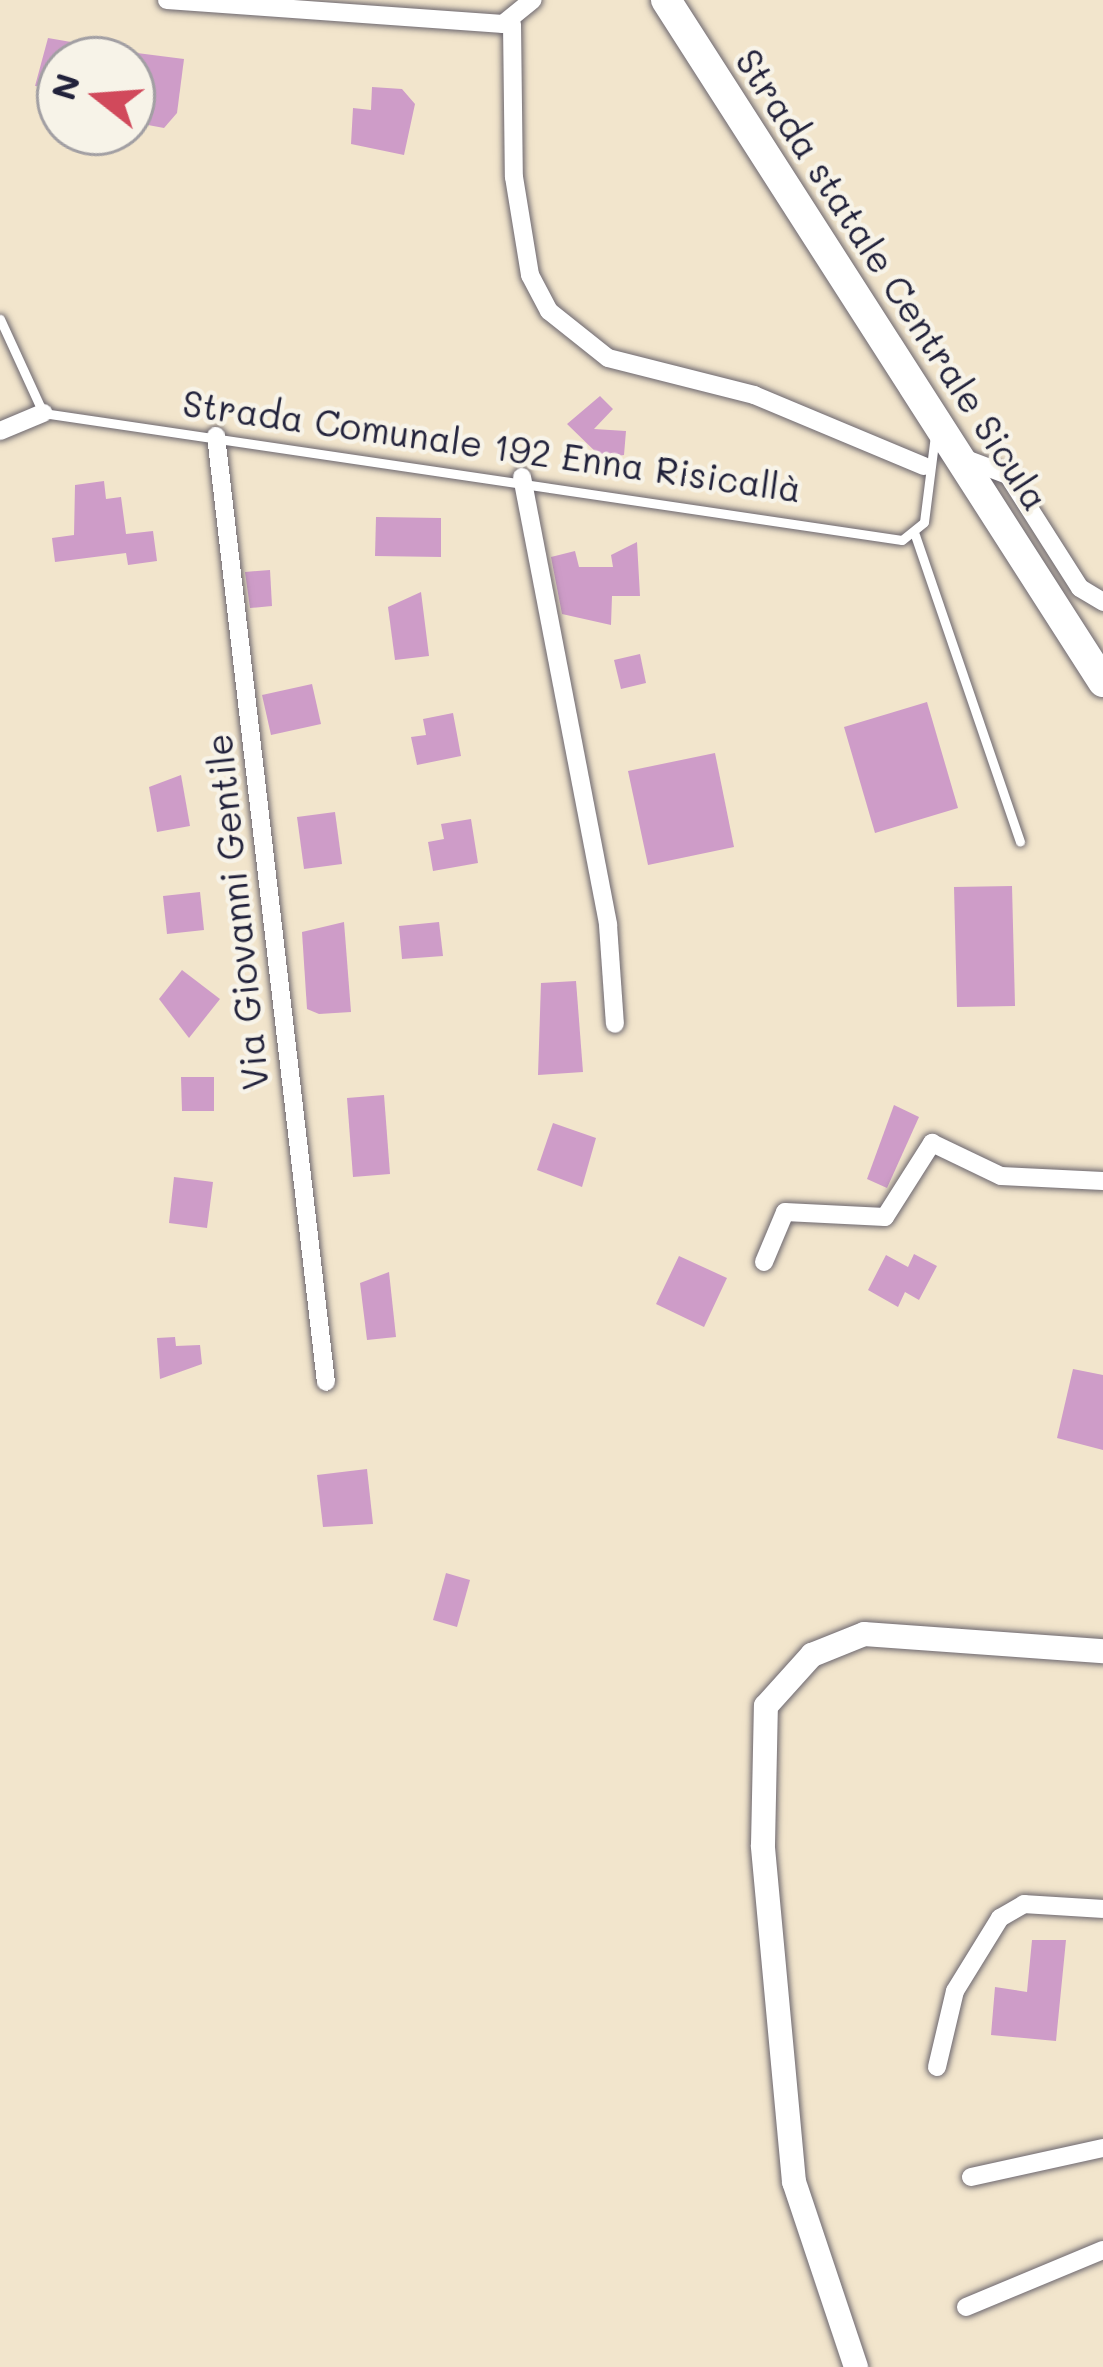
<!DOCTYPE html>
<html>
<head>
<meta charset="utf-8">
<style>
	body { margin:0 }
	#map { position:relative; width:1103px; height:2367px; overflow:hidden; background:#f2e5cc; font-family:Mali,sans-serif }
	div>[style] { position:absolute }
	[style*='--x'] { left:calc(var(--x)*1px); top:calc(var(--y)*1px); width:calc(var(--w)*1px); rotate:calc(var(--a)*1deg) }
	.building>* { inset:0; background:#ce9cc8 }
	.roads { filter:drop-shadow(0 0 3px #6b666e) drop-shadow(0 0 3px #6b666e) }
	.service>* { height:9px; margin:-4.5px; padding:0 4.5px; transform-origin:4.5px; border-radius:4.5px; background:#fff }
	.minor>* { height:18px; margin:-9px; padding:0 9px; transform-origin:9px; border-radius:9px; background:#fff }
	.tertiary>* { height:24px; margin:-12px; padding:0 12px; transform-origin:12px; border-radius:12px; background:#fff }
	.primary>* { height:30px; margin:-15px; padding:0 15px; transform-origin:15px; border-radius:15px; background:#fff }
	span { translate:-50% -50%; white-space:nowrap; text-align:center; line-height:1.15; -webkit-text-stroke:9px #f7f3e8; paint-order:stroke }
	.street-label { font-size:36px; color:#22223b }
	.north { position:absolute; left:36px; top:36px; width:120px; height:120px; box-sizing:border-box; background:#f7f3e8; border:3px solid #a29fa3; border-radius:50%; rotate:287deg; font-size:33px; font-weight:700; line-height:48px; text-align:center; color:#22223b }
	.north::after { content:''; display:block; margin:auto; width:42px; height:54px; background:#d1495b; clip-path:polygon(50% 0,100% 100%,50% 72%,0 100%) }
</style>
</head>
<body>
<div id="map">
	<div class="building">
		<div style="clip-path:polygon(48px 38px,94px 46px,94px 60px,60px 60px,60px 88px,35px 86px)"></div>
		<div style="clip-path:polygon(137px 53px,184px 59px,177px 113px,164px 128px,132px 122px)"></div>
		<div style="clip-path:polygon(372px 87px,402px 89px,415px 104px,404px 155px,351px 144px,353px 108px,371px 110px)"></div>
		<div style="clip-path:polygon(600px 396px,613px 409px,594px 429px,626px 431px,624px 455px,602px 458px,567px 424px)"></div>
		<div style="clip-path:polygon(104px 481px,106px 499px,121px 497px,126px 534px,153px 531px,157px 561px,128px 565px,126px 553px,55px 562px,52px 538px,74px 535px,75px 485px)"></div>
		<div style="clip-path:polygon(376px 517px,441px 518px,441px 557px,375px 556px)"></div>
		<div style="clip-path:polygon(637px 542px,640px 596px,612px 596px,611px 625px,562px 614px,551px 557px,575px 551px,579px 567px,613px 567px,611px 555px)"></div>
		<div style="clip-path:polygon(270px 570px,272px 606px,250px 608px,245px 572px)"></div>
		<div style="clip-path:polygon(421px 592px,429px 656px,395px 660px,388px 607px)"></div>
		<div style="clip-path:polygon(640px 654px,646px 683px,621px 689px,614px 660px)"></div>
		<div style="clip-path:polygon(312px 684px,321px 724px,271px 735px,262px 695px)"></div>
		<div style="clip-path:polygon(927px 702px,958px 808px,875px 833px,844px 727px)"></div>
		<div style="clip-path:polygon(453px 713px,461px 756px,417px 765px,411px 737px,426px 735px,423px 719px)"></div>
		<div style="clip-path:polygon(715px 753px,734px 847px,648px 865px,628px 771px)"></div>
		<div style="clip-path:polygon(181px 775px,190px 826px,157px 832px,149px 787px)"></div>
		<div style="clip-path:polygon(335px 812px,342px 864px,304px 869px,297px 817px)"></div>
		<div style="clip-path:polygon(471px 819px,478px 863px,433px 871px,428px 842px,444px 839px,441px 824px)"></div>
		<div style="clip-path:polygon(1012px 886px,1015px 1006px,957px 1007px,954px 887px)"></div>
		<div style="clip-path:polygon(200px 892px,204px 930px,167px 934px,163px 896px)"></div>
		<div style="clip-path:polygon(344px 922px,351px 1012px,319px 1014px,307px 1009px,302px 932px)"></div>
		<div style="clip-path:polygon(439px 922px,443px 956px,402px 959px,399px 926px)"></div>
		<div style="clip-path:polygon(182px 970px,220px 999px,189px 1038px,159px 999px)"></div>
		<div style="clip-path:polygon(576px 981px,583px 1072px,538px 1075px,541px 983px)"></div>
		<div style="clip-path:polygon(181px 1077px,214px 1077px,214px 1111px,182px 1111px)"></div>
		<div style="clip-path:polygon(384px 1095px,390px 1174px,353px 1177px,347px 1098px)"></div>
		<div style="clip-path:polygon(894px 1105px,919px 1117px,887px 1188px,867px 1179px)"></div>
		<div style="clip-path:polygon(553px 1123px,596px 1138px,582px 1187px,537px 1170px)"></div>
		<div style="clip-path:polygon(174px 1177px,213px 1182px,207px 1228px,169px 1223px)"></div>
		<div style="clip-path:polygon(914px 1254px,937px 1266px,919px 1300px,905px 1292px,898px 1307px,868px 1290px,886px 1255px,908px 1267px)"></div>
		<div style="clip-path:polygon(679px 1256px,727px 1278px,704px 1327px,656px 1304px)"></div>
		<div style="clip-path:polygon(389px 1272px,396px 1337px,367px 1340px,360px 1283px)"></div>
		<div style="clip-path:polygon(175px 1337px,176px 1346px,200px 1345px,202px 1364px,160px 1379px,157px 1338px)"></div>
		<div style="clip-path:polygon(1073px 1369px,1103px 1375px,1103px 1450px,1057px 1438px)"></div>
		<div style="clip-path:polygon(367px 1469px,373px 1524px,323px 1527px,317px 1475px)"></div>
		<div style="clip-path:polygon(446px 1573px,470px 1580px,457px 1627px,433px 1620px)"></div>
		<div style="clip-path:polygon(1032px 1940px,1066px 1940px,1056px 2041px,991px 2035px,995px 1987px,1027px 1992px)"></div>
	</div>
	<div class="roads">
		<div class="service">
			<div style="--x:0;--y:319;--w:103;--a:65.4"></div>
			<div style="--x:43;--y:413;--w:868;--a:8.41"></div>
			<div style="--x:902;--y:540;--w:28;--a:-39"></div>
			<div style="--x:924;--y:522;--w:88;--a:-82.8"></div>
			<div style="--x:915;--y:535;--w:324;--a:71.1"></div>
		</div>
		<div class="minor">
			<div style="--x:167;--y:0;--w:337;--a:4.1"></div>
			<div style="--x:503;--y:24;--w:38;--a:-39"></div>
			<div style="--x:512;--y:24;--w:153;--a:89.3"></div>
			<div style="--x:514;--y:177;--w:99;--a:80.7"></div>
			<div style="--x:530;--y:275;--w:41;--a:62.2"></div>
			<div style="--x:549;--y:311;--w:75;--a:38.5"></div>
			<div style="--x:608;--y:358;--w:151;--a:14.2"></div>
			<div style="--x:754;--y:395;--w:184;--a:22.7"></div>
			<div style="--x:0;--y:431;--w:47;--a:-22.7"></div>
			<div style="--x:216;--y:436;--w:952;--a:83.37"></div>
			<div style="--x:963;--y:458;--w:48;--a:20.7"></div>
			<div style="--x:1008;--y:475;--w:134;--a:57.5"></div>
			<div style="--x:1080;--y:588;--w:27;--a:31"></div>
			<div style="--x:522;--y:477;--w:456;--a:79.1"></div>
			<div style="--x:608;--y:925;--w:99;--a:86"></div>
			<div style="--x:764;--y:1262;--w:54;--a:-67.2"></div>
			<div style="--x:785;--y:1212;--w:100;--a:2.9"></div>
			<div style="--x:885;--y:1217;--w:88;--a:-57.6"></div>
			<div style="--x:932;--y:1143;--w:76;--a:25.6"></div>
			<div style="--x:1001;--y:1176;--w:102;--a:2.8"></div>
			<div style="--x:937;--y:2067;--w:78;--a:-76.7"></div>
			<div style="--x:955;--y:1991;--w:86;--a:-58.3"></div>
			<div style="--x:1000;--y:1918;--w:28;--a:-30"></div>
			<div style="--x:1024;--y:1904;--w:79;--a:3.6"></div>
			<div style="--x:971;--y:2177;--w:135;--a:-12.4"></div>
			<div style="--x:966;--y:2307;--w:148;--a:-22.6"></div>
		</div>
		<div class="tertiary">
			<div style="--x:856;--y:2367;--w:195;--a:-108.5"></div>
			<div style="--x:794;--y:2182;--w:338;--a:-95.3"></div>
			<div style="--x:763;--y:1845;--w:139;--a:-88.8"></div>
			<div style="--x:766;--y:1706;--w:69;--a:-48"></div>
			<div style="--x:812;--y:1655;--w:56;--a:-22"></div>
			<div style="--x:864;--y:1634;--w:240;--a:4.1"></div>
		</div>
		<div class="primary">
			<div style="--x:666;--y:0;--w:810;--a:57.35"></div>
		</div>
	</div>
	<div class="street-label">
		<span style="left:893px;top:279px;rotate:57deg">Strada statale Centrale Sicula</span>
		<span style="left:492px;top:445px;rotate:8deg">Strada Comunale 192 Enna Risicallà</span>
		<span style="left:236px;top:912px;rotate:-96deg">Via Giovanni Gentile</span>
	</div>
	<div class="north">N</div>
</div>
</body>
</html>
